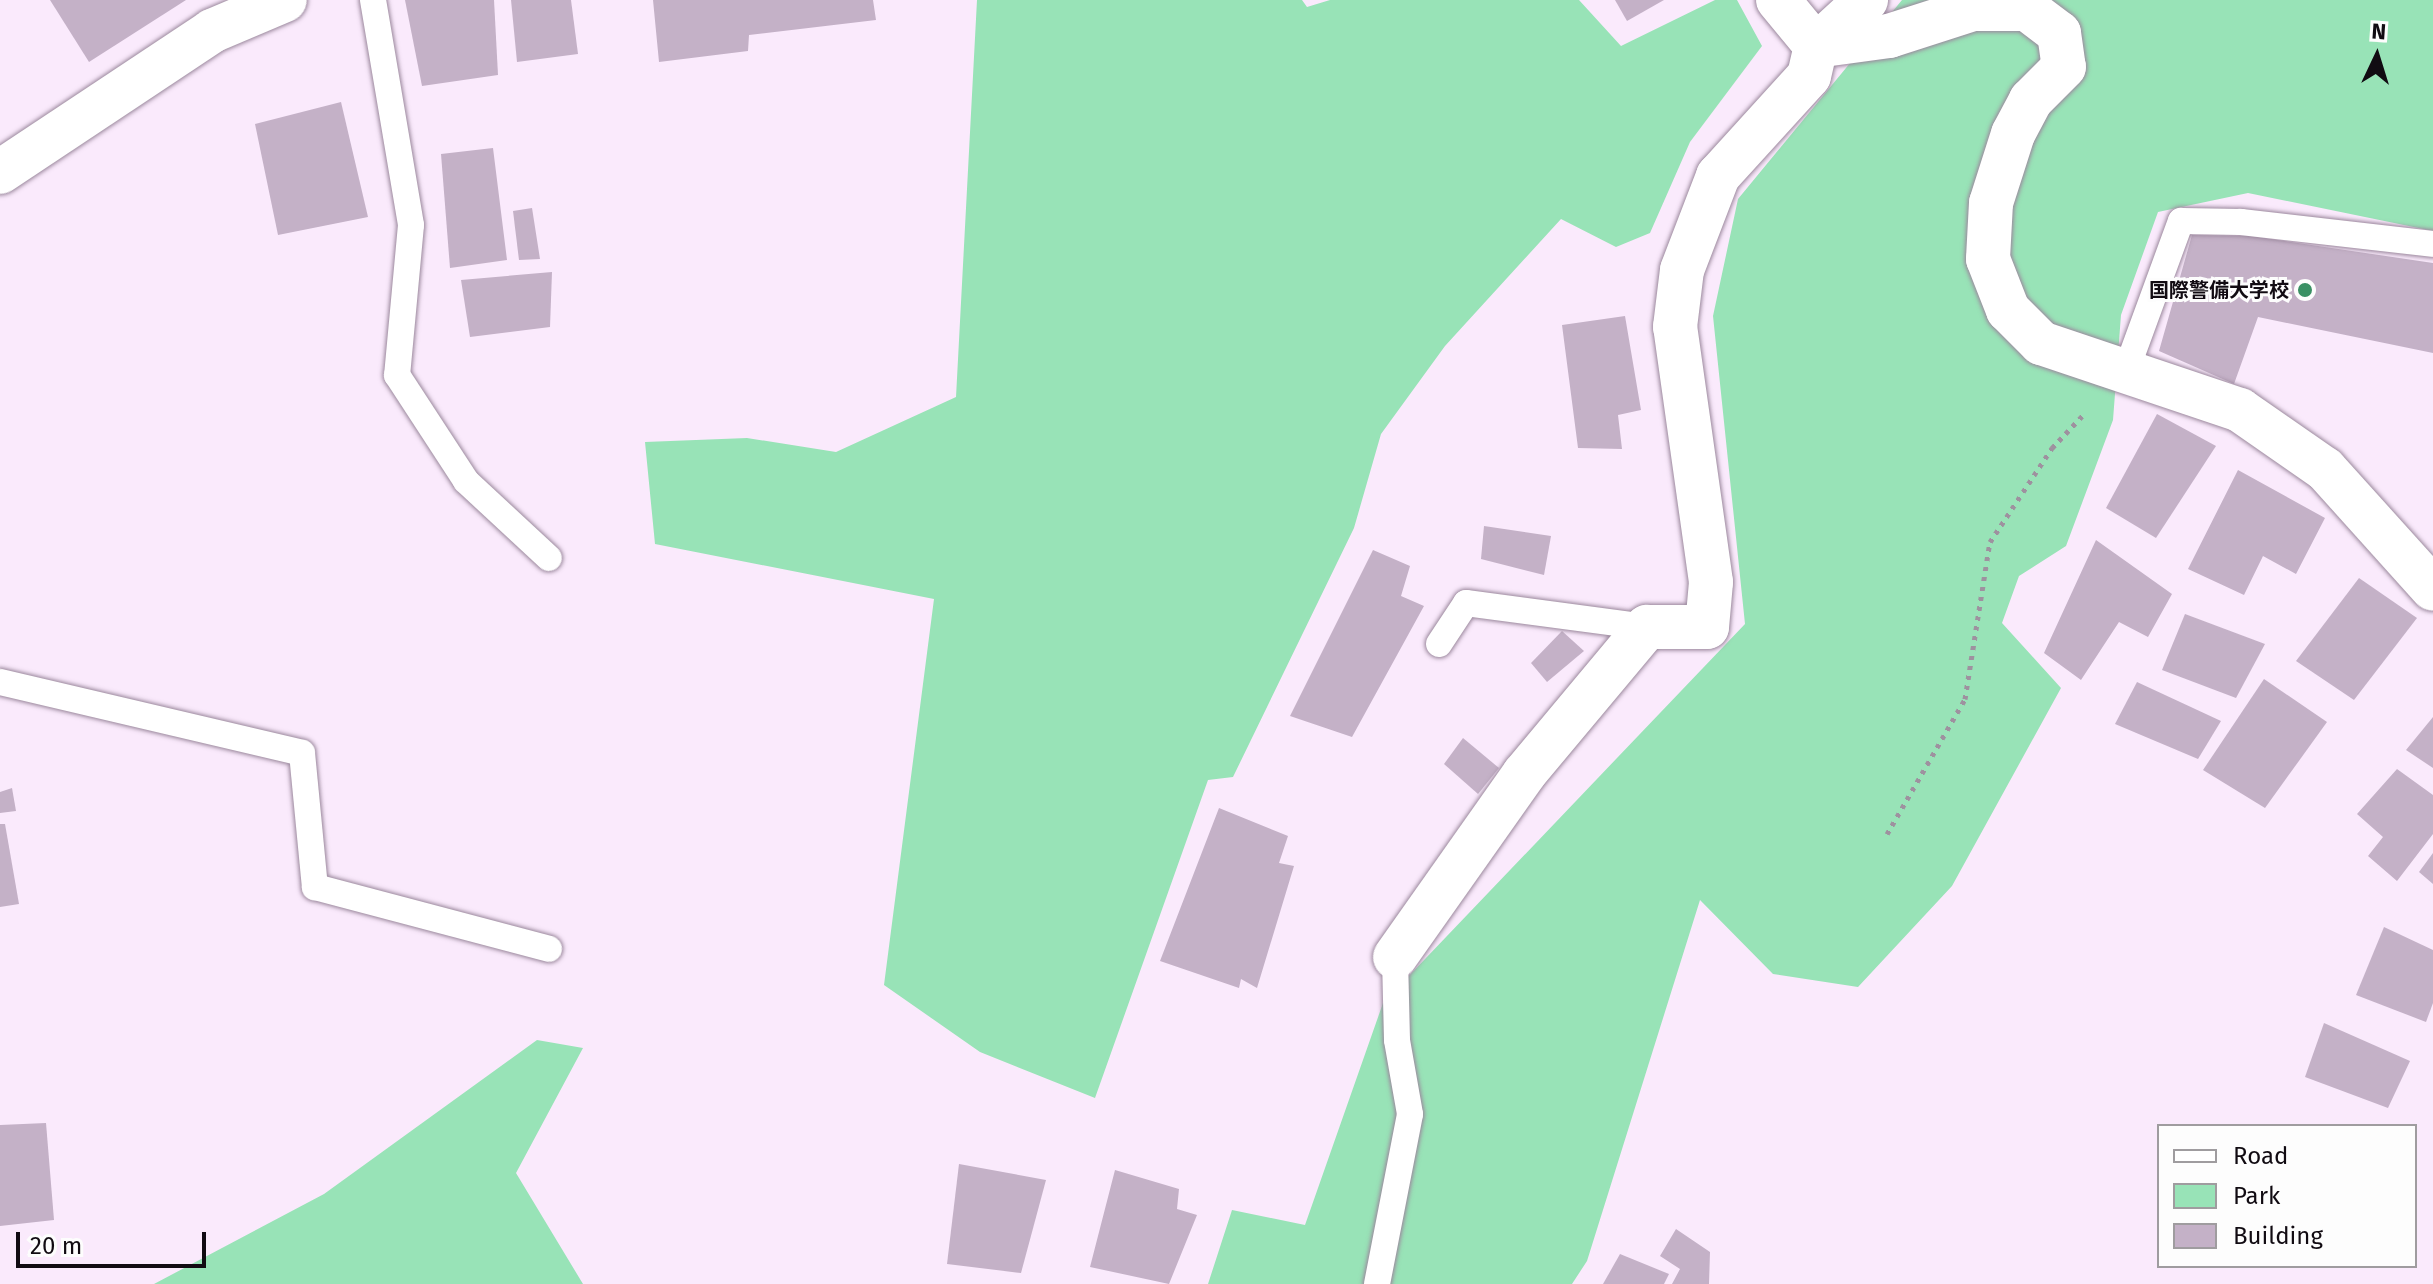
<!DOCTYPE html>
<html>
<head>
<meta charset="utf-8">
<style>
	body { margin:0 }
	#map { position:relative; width:2433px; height:1284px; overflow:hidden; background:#faeafc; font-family:"Fira Sans","Noto Sans JP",sans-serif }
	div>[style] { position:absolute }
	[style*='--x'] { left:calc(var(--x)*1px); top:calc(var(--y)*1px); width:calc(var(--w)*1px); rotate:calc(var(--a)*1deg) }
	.green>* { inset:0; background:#98e3b7 }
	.building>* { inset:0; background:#c4b1c7 }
	.path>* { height:5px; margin-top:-2.5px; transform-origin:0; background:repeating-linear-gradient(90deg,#9e919f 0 4px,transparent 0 10px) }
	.roads { filter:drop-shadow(0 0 2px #9b889d) drop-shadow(0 0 2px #9b889d) }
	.lane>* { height:26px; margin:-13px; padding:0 13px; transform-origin:13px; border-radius:13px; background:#fff }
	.street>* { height:44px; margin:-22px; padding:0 22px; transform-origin:22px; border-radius:22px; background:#fff }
	.dots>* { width:22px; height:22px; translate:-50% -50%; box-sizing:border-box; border:4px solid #fdfdfd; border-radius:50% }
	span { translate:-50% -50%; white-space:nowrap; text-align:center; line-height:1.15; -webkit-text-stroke:6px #fdfdfd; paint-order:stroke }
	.poi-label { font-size:20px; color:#110b12; font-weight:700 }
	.right { translate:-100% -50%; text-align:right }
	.legend { position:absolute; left:2157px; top:1124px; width:260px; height:144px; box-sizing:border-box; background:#fdfdfd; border:2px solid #9f9c9f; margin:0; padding:10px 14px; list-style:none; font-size:24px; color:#110b12 }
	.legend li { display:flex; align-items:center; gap:16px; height:40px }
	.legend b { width:40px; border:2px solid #9f9c9f }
	.north { position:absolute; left:2337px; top:16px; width:80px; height:80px; -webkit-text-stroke:6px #fdfdfd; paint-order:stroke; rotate:4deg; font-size:22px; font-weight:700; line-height:32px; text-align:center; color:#110b12 }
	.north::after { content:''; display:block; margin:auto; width:28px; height:36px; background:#110b12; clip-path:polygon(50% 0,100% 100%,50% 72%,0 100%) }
	.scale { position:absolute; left:16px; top:1232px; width:190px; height:36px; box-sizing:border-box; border:4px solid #110b12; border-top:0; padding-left:10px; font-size:24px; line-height:28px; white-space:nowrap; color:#110b12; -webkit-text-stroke:6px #fdfdfd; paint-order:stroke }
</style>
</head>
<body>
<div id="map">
	<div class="green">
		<div style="clip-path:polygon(977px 0,1302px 0,1307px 7px,1330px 0,1579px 0,1621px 46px,1715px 0,1737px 0,1762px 46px,1690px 142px,1650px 233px,1616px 247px,1561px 219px,1445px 346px,1381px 434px,1354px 528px,1233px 777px,1208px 780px,1095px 1098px,980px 1052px,884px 985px,934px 599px,655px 544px,645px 442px,747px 438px,836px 452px,956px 397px)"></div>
		<div style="clip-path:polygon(1902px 0,2433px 0,2433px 231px,2248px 193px,2158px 212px,2121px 315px,2113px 420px,2066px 546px,2019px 576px,2002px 623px,2061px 688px,1952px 886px,1858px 987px,1773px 974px,1700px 900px,1587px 1261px,1572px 1284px,1208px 1284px,1232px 1210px,1305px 1225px,1383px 1003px,1745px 624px,1713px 316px,1738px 199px)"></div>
		<div style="clip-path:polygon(537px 1040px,583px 1048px,516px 1173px,583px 1284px,154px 1284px,324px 1194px)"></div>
	</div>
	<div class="building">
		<div style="clip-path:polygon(50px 0,186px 0,89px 62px)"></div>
		<div style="clip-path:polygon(405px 0,494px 0,498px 75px,422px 86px)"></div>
		<div style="clip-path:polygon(511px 0,571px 0,578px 54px,517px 62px)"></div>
		<div style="clip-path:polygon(653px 0,873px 0,876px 20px,749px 35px,748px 51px,659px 62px)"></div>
		<div style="clip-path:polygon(1615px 0,1664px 0,1627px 21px)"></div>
		<div style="clip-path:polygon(341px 102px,368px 217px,278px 235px,255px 124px)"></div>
		<div style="clip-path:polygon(493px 148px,507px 260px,450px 268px,441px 154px)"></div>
		<div style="clip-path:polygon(532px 208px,540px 259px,519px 260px,513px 211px)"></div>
		<div style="clip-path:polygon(2192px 235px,2251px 236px,2433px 263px,2433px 353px,2258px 317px,2234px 384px,2159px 351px)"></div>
		<div style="clip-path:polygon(552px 272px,550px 327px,470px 337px,461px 280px)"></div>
		<div style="clip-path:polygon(1625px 316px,1641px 410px,1618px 415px,1622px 449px,1578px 448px,1562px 325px)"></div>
		<div style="clip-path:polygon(2157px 414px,2216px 446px,2156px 538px,2106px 508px)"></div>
		<div style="clip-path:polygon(2238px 470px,2325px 518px,2296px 574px,2263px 556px,2244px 595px,2188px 569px)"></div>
		<div style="clip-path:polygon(1484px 526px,1551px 536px,1544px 575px,1481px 559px)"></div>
		<div style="clip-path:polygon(2096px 540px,2172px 594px,2148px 637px,2119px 622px,2081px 680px,2044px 653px)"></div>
		<div style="clip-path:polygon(1373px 550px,1410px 566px,1401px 596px,1424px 606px,1352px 737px,1290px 716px)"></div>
		<div style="clip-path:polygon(2359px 578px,2417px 618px,2354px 700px,2296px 661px)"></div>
		<div style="clip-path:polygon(2185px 614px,2265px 644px,2236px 698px,2162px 670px)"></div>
		<div style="clip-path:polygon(1562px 631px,1584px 651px,1547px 682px,1531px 663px)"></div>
		<div style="clip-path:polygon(2264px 679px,2327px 722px,2265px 808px,2203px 770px)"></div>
		<div style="clip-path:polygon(2137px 682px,2221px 721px,2198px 759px,2115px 724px)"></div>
		<div style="clip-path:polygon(2433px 717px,2433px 768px,2406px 750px)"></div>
		<div style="clip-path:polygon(1463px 738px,1499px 768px,1478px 794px,1444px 764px)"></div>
		<div style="clip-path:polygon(2397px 769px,2433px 795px,2433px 834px,2397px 881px,2368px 856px,2383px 837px,2357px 814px)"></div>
		<div style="clip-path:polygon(12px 788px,16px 811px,0 813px,0 792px)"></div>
		<div style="clip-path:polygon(1219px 808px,1288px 836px,1279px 863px,1294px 866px,1257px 988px,1241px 979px,1239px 988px,1160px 961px)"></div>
		<div style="clip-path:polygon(0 824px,5px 824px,19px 904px,0 907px)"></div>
		<div style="clip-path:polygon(2433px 853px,2433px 884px,2419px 872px)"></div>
		<div style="clip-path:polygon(2384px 927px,2433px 950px,2433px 1003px,2426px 1022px,2356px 995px)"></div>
		<div style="clip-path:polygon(2324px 1023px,2410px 1061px,2388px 1108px,2305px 1077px)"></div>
		<div style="clip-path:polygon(46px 1123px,54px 1220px,0 1226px,0 1125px)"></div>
		<div style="clip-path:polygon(959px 1164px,1046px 1180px,1021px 1273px,947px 1264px)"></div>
		<div style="clip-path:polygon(1115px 1170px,1179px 1189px,1177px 1209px,1197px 1215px,1169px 1284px,1090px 1267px)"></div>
		<div style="clip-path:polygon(1676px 1229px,1710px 1252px,1709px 1284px,1672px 1284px,1680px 1269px,1660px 1256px)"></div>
		<div style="clip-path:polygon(1620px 1254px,1669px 1274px,1664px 1284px,1603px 1284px)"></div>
	</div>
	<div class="path">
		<div style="--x:1887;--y:834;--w:156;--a:-60"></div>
		<div style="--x:1965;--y:699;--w:159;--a:-81"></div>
		<div style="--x:1990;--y:542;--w:113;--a:-56.6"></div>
		<div style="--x:2052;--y:448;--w:45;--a:-46.8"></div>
	</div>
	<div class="roads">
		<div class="lane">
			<div style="--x:373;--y:0;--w:228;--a:80.4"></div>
			<div style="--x:411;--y:225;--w:151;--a:95.3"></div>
			<div style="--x:397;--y:375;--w:126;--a:56.9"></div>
			<div style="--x:466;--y:481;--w:113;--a:42.9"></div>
			<div style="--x:2126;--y:371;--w:160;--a:-69.9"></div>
			<div style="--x:2181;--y:221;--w:60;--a:1"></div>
			<div style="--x:2241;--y:222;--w:193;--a:6.5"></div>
			<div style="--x:1439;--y:644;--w:49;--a:-56.6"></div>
			<div style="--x:1466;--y:603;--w:183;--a:7.6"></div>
			<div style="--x:0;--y:682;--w:310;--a:13.2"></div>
			<div style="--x:302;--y:753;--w:135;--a:84.5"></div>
			<div style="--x:315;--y:887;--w:242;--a:14.8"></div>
			<div style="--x:1377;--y:1284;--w:173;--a:-79"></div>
			<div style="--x:1410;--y:1114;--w:75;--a:-100"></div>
			<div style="--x:1397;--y:1040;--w:83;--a:-91.4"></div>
		</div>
		<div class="street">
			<div style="--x:1778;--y:0;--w:60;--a:50.4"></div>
			<div style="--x:1816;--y:46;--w:74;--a:-7.8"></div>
			<div style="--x:1889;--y:36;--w:88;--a:-17.8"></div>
			<div style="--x:1973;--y:9;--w:54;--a:0"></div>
			<div style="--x:2027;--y:9;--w:40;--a:37"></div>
			<div style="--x:2059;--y:33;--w:34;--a:82"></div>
			<div style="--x:2064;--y:67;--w:47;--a:135"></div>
			<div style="--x:2031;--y:100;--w:38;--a:118"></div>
			<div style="--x:2013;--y:134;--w:72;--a:107.7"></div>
			<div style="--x:1991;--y:203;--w:56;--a:93.1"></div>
			<div style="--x:1988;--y:259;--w:55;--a:68.6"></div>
			<div style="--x:2008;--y:310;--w:47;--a:45"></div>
			<div style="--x:2041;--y:343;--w:210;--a:18.6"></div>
			<div style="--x:2240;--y:410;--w:103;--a:34.8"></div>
			<div style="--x:2325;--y:469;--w:161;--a:48"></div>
			<div style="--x:0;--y:172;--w:255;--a:-33.6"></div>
			<div style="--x:212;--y:31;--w:79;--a:-23"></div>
			<div style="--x:1395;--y:957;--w:224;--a:-54.8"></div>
			<div style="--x:1524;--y:774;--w:192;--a:-50.1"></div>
			<div style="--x:1647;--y:627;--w:60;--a:0"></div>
			<div style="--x:1707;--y:627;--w:45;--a:-84.9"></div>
			<div style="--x:1711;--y:582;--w:258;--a:-98"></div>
			<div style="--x:1675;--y:327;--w:57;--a:-83"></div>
			<div style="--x:1682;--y:270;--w:101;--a:-69"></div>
			<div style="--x:1718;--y:176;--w:135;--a:-47.7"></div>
			<div style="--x:1809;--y:76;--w:31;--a:-77"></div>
			<div style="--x:1816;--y:46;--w:68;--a:-42.6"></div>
		</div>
	</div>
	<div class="dots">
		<div style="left:2305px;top:290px;background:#3a9064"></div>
	</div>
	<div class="poi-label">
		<span class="right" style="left:2289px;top:290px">国際警備大学校</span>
	</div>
	<ul class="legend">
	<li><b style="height:10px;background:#fff"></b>Road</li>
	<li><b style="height:22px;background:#98e3b7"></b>Park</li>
	<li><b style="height:22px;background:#c4b1c7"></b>Building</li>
	</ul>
	<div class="north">N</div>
	<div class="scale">20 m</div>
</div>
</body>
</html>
